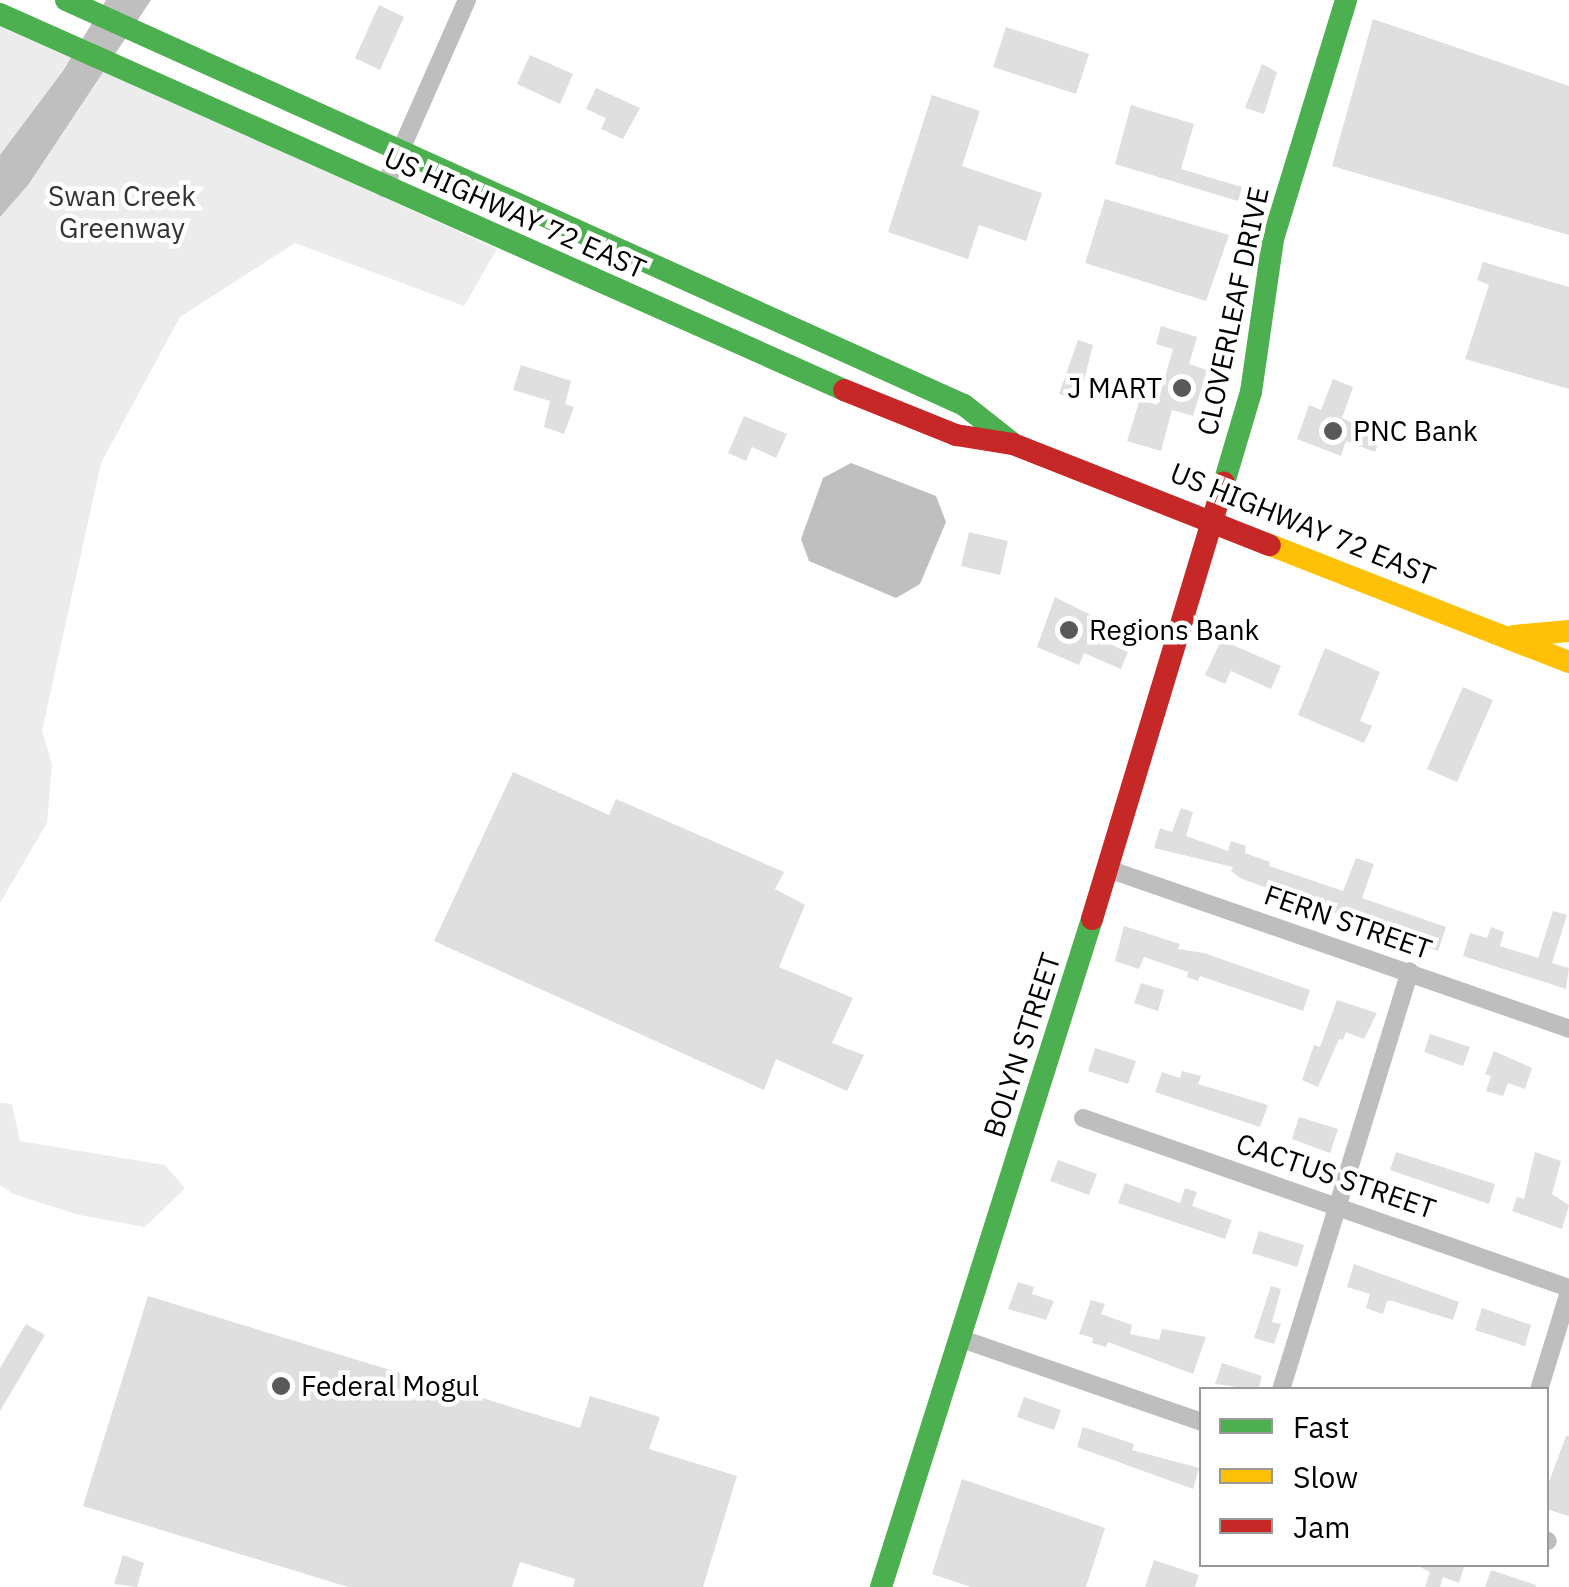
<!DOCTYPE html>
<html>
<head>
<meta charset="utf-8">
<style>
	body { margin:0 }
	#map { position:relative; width:1569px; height:1587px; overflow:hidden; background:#fff; font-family:"IBM Plex Sans",sans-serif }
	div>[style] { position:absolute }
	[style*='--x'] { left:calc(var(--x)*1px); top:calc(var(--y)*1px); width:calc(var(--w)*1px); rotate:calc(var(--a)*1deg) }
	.green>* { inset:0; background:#ececec }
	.water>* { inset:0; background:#bfbfbf }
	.building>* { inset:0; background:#dfdfdf }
	.street>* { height:18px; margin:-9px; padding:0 9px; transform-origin:9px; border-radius:9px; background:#bebebe }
	.fast>* { height:22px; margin:-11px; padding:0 11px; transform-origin:11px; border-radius:11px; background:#4caf50 }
	.slow>* { height:22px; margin:-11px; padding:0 11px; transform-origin:11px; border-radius:11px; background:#ffc107 }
	.jam>* { height:22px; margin:-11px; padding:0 11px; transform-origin:11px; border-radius:11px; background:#c62828 }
	.dots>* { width:28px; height:28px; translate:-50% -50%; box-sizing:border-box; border:5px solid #fff; border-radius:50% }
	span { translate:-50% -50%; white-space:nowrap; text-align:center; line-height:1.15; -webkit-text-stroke:9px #fff; paint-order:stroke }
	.park-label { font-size:28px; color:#333 }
	.street-label { font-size:28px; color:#000 }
	.poi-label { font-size:28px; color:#000 }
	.right { translate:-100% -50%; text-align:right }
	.left { translate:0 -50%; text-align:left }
	.legend { position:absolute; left:1199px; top:1387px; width:350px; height:180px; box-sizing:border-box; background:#fff; border:2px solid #999; margin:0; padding:12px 18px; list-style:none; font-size:30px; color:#000 }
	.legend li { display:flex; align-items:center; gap:20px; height:50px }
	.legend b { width:50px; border:2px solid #999 }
</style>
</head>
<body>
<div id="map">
	<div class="green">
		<div style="clip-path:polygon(0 23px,497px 249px,464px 306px,295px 243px,180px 317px,101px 463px,42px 731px,52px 764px,47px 823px,0 903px)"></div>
		<div style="clip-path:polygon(0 1103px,12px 1104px,20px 1141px,165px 1165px,185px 1188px,145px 1227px,79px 1215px,13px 1194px,0 1185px)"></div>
	</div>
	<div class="water">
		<div style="clip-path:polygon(106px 0,151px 0,28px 185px,0 217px,0 155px,63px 71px)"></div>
		<div style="clip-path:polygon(851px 463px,936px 496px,946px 522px,920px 584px,896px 598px,809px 561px,801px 539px,823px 478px)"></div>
	</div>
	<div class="building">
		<div style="clip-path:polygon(379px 5px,404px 17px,380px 70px,355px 58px)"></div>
		<div style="clip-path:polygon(1373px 19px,1569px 86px,1569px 235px,1332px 166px)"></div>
		<div style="clip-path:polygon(1006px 27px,1089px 54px,1076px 94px,993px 67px)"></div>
		<div style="clip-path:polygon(530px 55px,573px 74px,560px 104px,517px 84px)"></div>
		<div style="clip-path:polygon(1262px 64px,1277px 72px,1264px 114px,1245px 108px)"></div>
		<div style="clip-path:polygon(596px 88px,640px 108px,623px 139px,601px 129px,606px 118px,586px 109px)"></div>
		<div style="clip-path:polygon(932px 95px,980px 111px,962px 166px,1042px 193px,1026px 241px,979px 225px,968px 259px,888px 232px)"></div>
		<div style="clip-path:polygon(1131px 105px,1194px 124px,1181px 169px,1242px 187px,1238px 201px,1115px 164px)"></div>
		<div style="clip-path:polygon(1105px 199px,1229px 235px,1206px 301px,1085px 263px)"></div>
		<div style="clip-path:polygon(1483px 262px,1569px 287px,1569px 389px,1465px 359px,1489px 285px,1477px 280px)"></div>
		<div style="clip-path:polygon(1161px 326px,1197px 337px,1189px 364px,1207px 370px,1193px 416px,1172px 410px,1161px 451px,1127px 441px,1140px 399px,1157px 405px,1173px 349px,1156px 344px)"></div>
		<div style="clip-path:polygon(1078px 340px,1093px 345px,1079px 400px,1059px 394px)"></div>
		<div style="clip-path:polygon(521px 365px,571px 381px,565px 404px,574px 407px,564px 434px,544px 427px,550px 401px,513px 390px)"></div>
		<div style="clip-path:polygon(1333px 379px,1353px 387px,1342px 418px,1381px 436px,1375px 452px,1346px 441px,1341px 456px,1297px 439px,1309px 405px,1321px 410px)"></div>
		<div style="clip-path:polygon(744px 416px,787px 434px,776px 458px,752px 447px,746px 461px,728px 453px)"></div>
		<div style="clip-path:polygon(969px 532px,1008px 541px,1000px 575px,961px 566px)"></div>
		<div style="clip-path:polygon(1055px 597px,1099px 619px,1092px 636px,1128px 652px,1121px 669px,1084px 653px,1079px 665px,1037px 647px)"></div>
		<div style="clip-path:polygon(1221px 640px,1281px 666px,1271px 689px,1231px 671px,1225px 684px,1205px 675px)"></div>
		<div style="clip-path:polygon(1325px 648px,1380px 672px,1360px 721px,1372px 726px,1364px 743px,1298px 715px)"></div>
		<div style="clip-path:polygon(1463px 687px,1493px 700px,1457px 782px,1427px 769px)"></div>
		<div style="clip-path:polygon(513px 772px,609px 815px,616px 799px,784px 872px,775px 889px,805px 905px,779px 967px,853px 998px,832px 1043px,864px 1055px,847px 1091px,776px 1059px,764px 1090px,434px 941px)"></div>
		<div style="clip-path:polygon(1181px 808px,1193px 812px,1186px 836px,1228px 851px,1231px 841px,1246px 846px,1245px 853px,1270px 862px,1269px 866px,1343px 891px,1356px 858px,1374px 864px,1362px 898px,1446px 927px,1438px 951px,1240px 878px,1231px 871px,1233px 867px,1154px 848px,1160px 828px,1172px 832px)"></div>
		<div style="clip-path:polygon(1553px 911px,1567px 915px,1552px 963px,1569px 968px,1566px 989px,1463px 956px,1470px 933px,1487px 938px,1491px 927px,1504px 932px,1500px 946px,1538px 958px)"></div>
		<div style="clip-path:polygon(1124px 926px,1180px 944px,1178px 949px,1204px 953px,1310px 990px,1303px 1011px,1200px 976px,1198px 981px,1187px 977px,1188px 972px,1144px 957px,1139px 969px,1115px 961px)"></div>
		<div style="clip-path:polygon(1141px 983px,1164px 990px,1158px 1011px,1134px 1003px)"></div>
		<div style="clip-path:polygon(1337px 1000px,1377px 1013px,1364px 1039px,1346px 1032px,1343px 1040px,1339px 1039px,1318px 1087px,1302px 1080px,1314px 1045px,1320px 1047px)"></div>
		<div style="clip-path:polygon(1430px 1034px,1470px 1047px,1463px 1066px,1424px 1052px)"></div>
		<div style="clip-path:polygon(1095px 1048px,1136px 1061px,1128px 1084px,1088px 1071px)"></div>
		<div style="clip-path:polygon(1494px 1051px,1532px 1068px,1525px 1089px,1508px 1083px,1503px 1096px,1486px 1091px,1491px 1076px,1485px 1074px)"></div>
		<div style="clip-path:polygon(1182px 1071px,1201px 1076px,1198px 1084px,1268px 1105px,1260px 1127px,1155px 1092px,1162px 1072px,1180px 1078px)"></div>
		<div style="clip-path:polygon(1299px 1117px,1338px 1129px,1330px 1153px,1292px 1139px)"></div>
		<div style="clip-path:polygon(1396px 1152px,1495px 1184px,1489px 1204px,1390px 1170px)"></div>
		<div style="clip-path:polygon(1535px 1152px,1561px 1161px,1552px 1194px,1569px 1205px,1562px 1229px,1512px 1211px,1517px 1197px,1524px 1199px)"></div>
		<div style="clip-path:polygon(1058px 1160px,1097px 1174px,1089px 1195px,1050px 1181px)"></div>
		<div style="clip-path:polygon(1125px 1183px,1180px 1203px,1185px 1188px,1197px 1192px,1192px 1206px,1232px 1220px,1225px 1239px,1118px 1203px)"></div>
		<div style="clip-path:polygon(1259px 1231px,1304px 1245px,1297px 1267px,1252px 1253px)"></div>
		<div style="clip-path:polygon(1354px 1264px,1459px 1302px,1453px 1320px,1392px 1301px,1387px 1301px,1383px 1314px,1366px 1308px,1370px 1294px,1347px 1287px)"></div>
		<div style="clip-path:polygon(1018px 1282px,1034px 1287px,1032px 1294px,1054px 1301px,1046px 1320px,1008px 1309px)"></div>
		<div style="clip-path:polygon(1271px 1286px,1281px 1289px,1272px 1322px,1281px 1324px,1274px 1344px,1254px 1338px)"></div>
		<div style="clip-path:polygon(148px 1296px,580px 1428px,590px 1396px,660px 1417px,649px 1449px,737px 1476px,703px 1587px,573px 1587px,575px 1579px,520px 1562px,512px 1587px,348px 1587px,83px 1506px)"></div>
		<div style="clip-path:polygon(1091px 1300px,1105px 1304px,1101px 1314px,1132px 1325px,1130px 1334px,1159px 1340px,1162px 1329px,1206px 1337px,1193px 1374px,1108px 1342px,1106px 1347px,1092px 1343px,1093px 1338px,1079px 1334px)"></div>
		<div style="clip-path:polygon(1482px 1308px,1531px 1325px,1525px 1346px,1475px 1330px)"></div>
		<div style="clip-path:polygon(26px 1324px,45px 1335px,0 1411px,0 1368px)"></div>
		<div style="clip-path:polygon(1222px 1363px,1262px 1376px,1258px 1390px,1215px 1384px)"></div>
		<div style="clip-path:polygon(1024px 1397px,1061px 1410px,1054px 1430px,1017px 1417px)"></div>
		<div style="clip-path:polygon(1083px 1427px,1134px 1444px,1132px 1450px,1199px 1468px,1193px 1489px,1077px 1447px)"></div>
		<div style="clip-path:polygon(1566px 1436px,1569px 1436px,1569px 1516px,1546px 1509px,1546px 1490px)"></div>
		<div style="clip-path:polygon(962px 1479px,1105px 1528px,1086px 1587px,971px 1587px,932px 1574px)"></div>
		<div style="clip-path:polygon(123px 1555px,144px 1563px,137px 1587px,114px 1584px)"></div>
		<div style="clip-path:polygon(1154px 1560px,1199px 1575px,1195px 1587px,1145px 1587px)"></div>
		<div style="clip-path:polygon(1414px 1564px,1465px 1564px,1459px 1583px,1443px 1577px,1440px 1587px,1425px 1587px,1430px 1572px)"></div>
		<div style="clip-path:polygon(1491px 1570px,1536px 1585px,1536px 1587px,1485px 1587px)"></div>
	</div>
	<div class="street">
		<div style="--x:384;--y:188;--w:206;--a:-66.2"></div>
		<div style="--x:1108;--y:869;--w:488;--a:19.1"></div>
		<div style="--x:1083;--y:1118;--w:515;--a:19.28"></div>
		<div style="--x:959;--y:1338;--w:257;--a:19.1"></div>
		<div style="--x:1281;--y:1390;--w:438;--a:-72.9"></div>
		<div style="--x:1539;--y:1390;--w:102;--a:-73"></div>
		<div style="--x:1546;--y:1540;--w:2;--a:27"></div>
	</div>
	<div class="fast">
		<div style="--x:66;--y:0;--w:985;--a:24.28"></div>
		<div style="--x:964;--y:405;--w:60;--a:38.2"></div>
		<div style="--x:0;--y:14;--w:924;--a:24.01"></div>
		<div style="--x:1224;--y:483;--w:95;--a:-73.5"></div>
		<div style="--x:1251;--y:392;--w:155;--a:-81.8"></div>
		<div style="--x:1273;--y:239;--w:250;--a:-73"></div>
		<div style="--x:881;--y:1587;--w:701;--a:-72.47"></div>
	</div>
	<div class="slow">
		<div style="--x:1270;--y:545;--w:321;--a:21.4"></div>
		<div style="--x:1514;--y:636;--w:55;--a:-5.2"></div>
	</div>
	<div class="jam">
		<div style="--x:844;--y:390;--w:121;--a:21.9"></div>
		<div style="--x:956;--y:435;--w:58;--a:9"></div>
		<div style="--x:1013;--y:444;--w:276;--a:21.5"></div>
		<div style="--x:1092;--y:919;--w:456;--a:-73.2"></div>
	</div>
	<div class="dots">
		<div style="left:1182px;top:388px;background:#595959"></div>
		<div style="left:1333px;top:431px;background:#595959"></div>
		<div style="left:1069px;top:630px;background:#595959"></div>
		<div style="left:281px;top:1386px;background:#595959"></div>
	</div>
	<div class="park-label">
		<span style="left:122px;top:212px">Swan Creek<br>Greenway</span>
	</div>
	<div class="street-label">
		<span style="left:515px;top:213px;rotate:24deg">US HIGHWAY 72 EAST</span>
		<span style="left:1233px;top:311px;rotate:-78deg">CLOVERLEAF DRIVE</span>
		<span style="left:1303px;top:524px;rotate:22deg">US HIGHWAY 72 EAST</span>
		<span style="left:1348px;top:922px;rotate:19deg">FERN STREET</span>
		<span style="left:1022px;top:1045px;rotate:-72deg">BOLYN STREET</span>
		<span style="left:1336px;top:1176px;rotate:19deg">CACTUS STREET</span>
	</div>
	<div class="poi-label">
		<span class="right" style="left:1162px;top:388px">J MART</span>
		<span class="left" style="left:1353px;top:431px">PNC Bank</span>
		<span class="left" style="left:1089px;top:630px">Regions Bank</span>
		<span class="left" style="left:301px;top:1386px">Federal Mogul</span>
	</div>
	<ul class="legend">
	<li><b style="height:12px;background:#4caf50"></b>Fast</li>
	<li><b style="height:12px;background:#ffc107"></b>Slow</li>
	<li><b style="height:12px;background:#c62828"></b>Jam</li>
	</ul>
</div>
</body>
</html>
